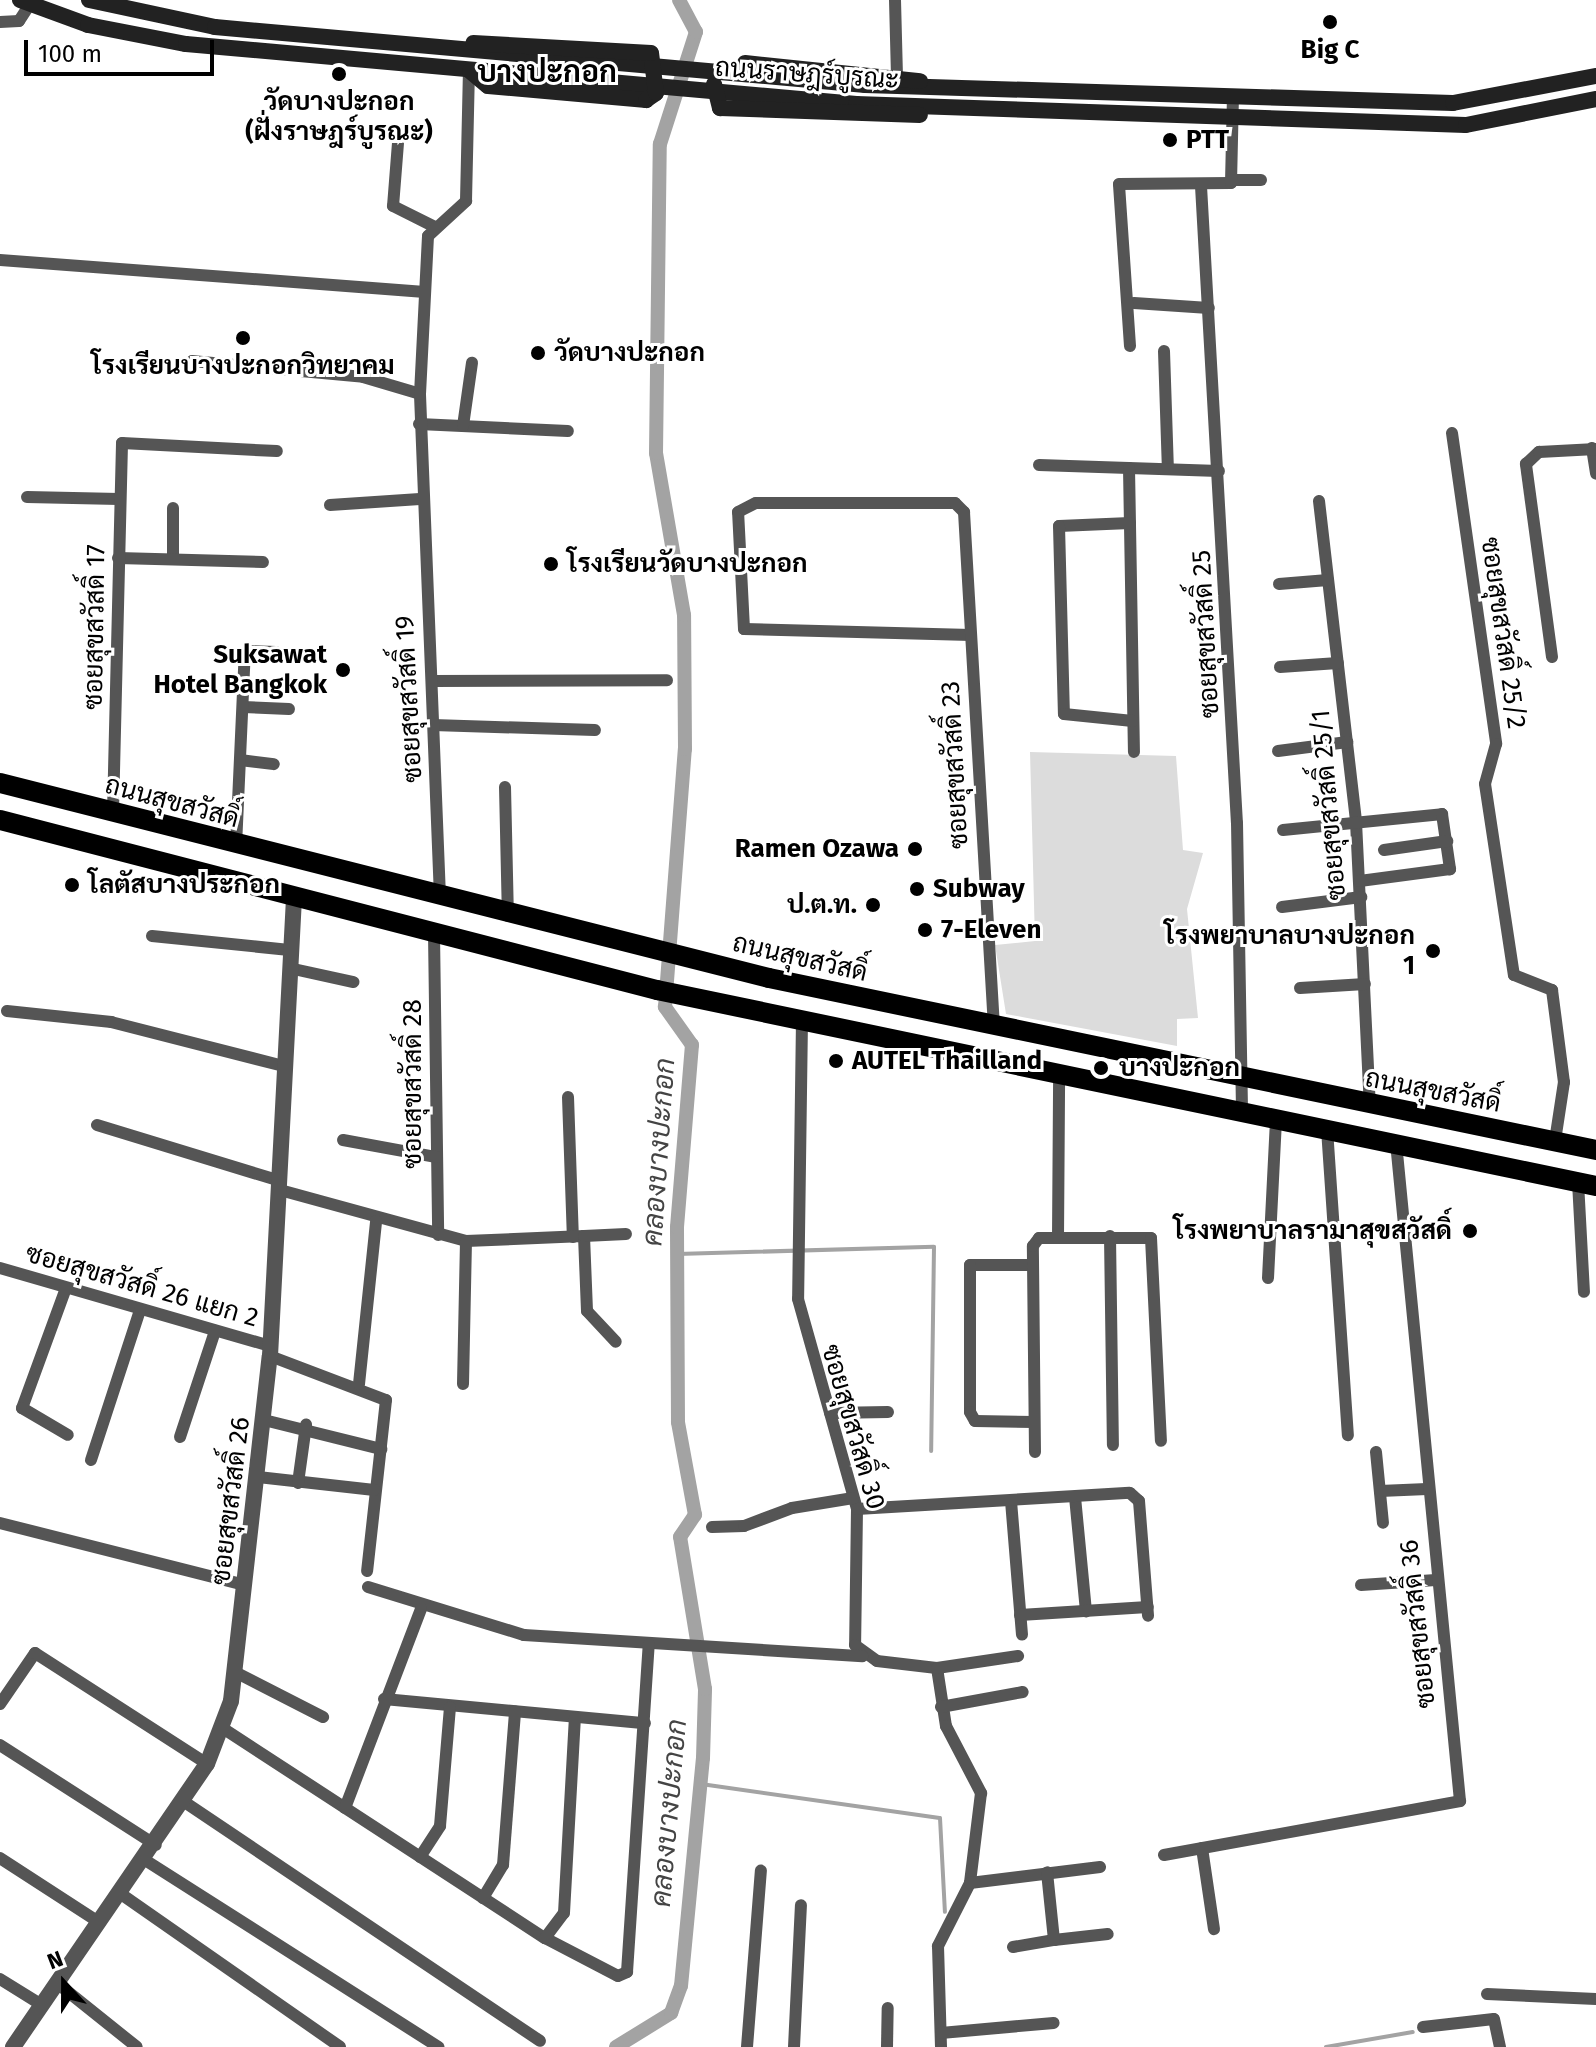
<!DOCTYPE html>
<html>
<head>
<meta charset="utf-8">
<style>
	body { margin:0 }
	#map { position:relative; width:1596px; height:2047px; overflow:hidden; background:#fff; font-family:"Fira Sans",Sarabun,sans-serif }
	div>[style] { position:absolute }
	[style*='--x'] { left:calc(var(--x)*1px); top:calc(var(--y)*1px); width:calc(var(--w)*1px); rotate:calc(var(--a)*1deg) }
	.green>* { inset:0; background:#dcdcdc }
	.stream>* { height:4px; margin:-2px; padding:0 2px; transform-origin:2px; border-radius:2px; background:#a3a3a3 }
	.canal>* { height:14px; margin:-7px; padding:0 7px; transform-origin:7px; border-radius:7px; background:#a3a3a3 }
	.minor>* { height:12px; margin:-6px; padding:0 6px; transform-origin:6px; border-radius:6px; background:#555 }
	.tertiary>* { height:16px; margin:-8px; padding:0 8px; transform-origin:8px; border-radius:8px; background:#555 }
	.secondary>* { height:16px; margin:-8px; padding:0 8px; transform-origin:8px; border-radius:8px; background:#222 }
	.primary>* { height:20px; margin:-10px; padding:0 10px; transform-origin:10px; border-radius:10px; background:#000 }
	.dots>* { width:22px; height:22px; translate:-50% -50%; box-sizing:border-box; border:4px solid #fff; border-radius:50% }
	span { translate:-50% -50%; white-space:nowrap; text-align:center; line-height:1.15; -webkit-text-stroke:6px #fff; paint-order:stroke }
	.poi-label { font-size:26px; color:#000; font-weight:700 }
	.left { translate:0 -50%; text-align:left }
	.right { translate:-100% -50%; text-align:right }
	.street-label { font-size:26px; color:#000 }
	.water-label { font-size:28px; color:#444; font-style:italic }
	.quarter-label { font-size:30px; color:#000; font-weight:700 }
	.north { position:absolute; left:24px; top:1943px; width:80px; height:80px; -webkit-text-stroke:6px #fff; paint-order:stroke; rotate:339deg; font-size:22px; font-weight:700; line-height:32px; text-align:center; color:#000 }
	.north::after { content:''; display:block; margin:auto; width:28px; height:36px; background:#000; clip-path:polygon(50% 0,100% 100%,50% 72%,0 100%) }
	.scale { position:absolute; left:24px; top:40px; width:190px; height:36px; box-sizing:border-box; border:4px solid #000; border-top:0; padding-left:10px; font-size:24px; line-height:28px; white-space:nowrap; color:#000; -webkit-text-stroke:6px #fff; paint-order:stroke }
</style>
</head>
<body>
<div id="map">
	<div class="green">
		<div style="clip-path:polygon(1030px 752px,1176px 756px,1183px 850px,1203px 853px,1187px 909px,1198px 1018px,1177px 1019px,1177px 1046px,1006px 1014px,995px 945px,1035px 941px)"></div>
	</div>
	<div class="stream">
		<div style="--x:677;--y:1254;--w:257;--a:-1.6"></div>
		<div style="--x:934;--y:1247;--w:204;--a:90.8"></div>
		<div style="--x:701;--y:1784;--w:241;--a:8.1"></div>
		<div style="--x:940;--y:1818;--w:94;--a:87"></div>
		<div style="--x:1326;--y:2047;--w:88;--a:-9.8"></div>
	</div>
	<div class="canal">
		<div style="--x:616;--y:2047;--w:65;--a:-31.7"></div>
		<div style="--x:671;--y:2013;--w:29;--a:-70"></div>
		<div style="--x:681;--y:1986;--w:229;--a:-84.5"></div>
		<div style="--x:703;--y:1758;--w:69;--a:-88.3"></div>
		<div style="--x:705;--y:1689;--w:154;--a:-99.3"></div>
		<div style="--x:680;--y:1537;--w:27;--a:-56"></div>
		<div style="--x:695;--y:1515;--w:95;--a:-100.4"></div>
		<div style="--x:678;--y:1422;--w:195;--a:-90.3"></div>
		<div style="--x:677;--y:1227;--w:183;--a:-85.3"></div>
		<div style="--x:692;--y:1045;--w:47;--a:-125.4"></div>
		<div style="--x:665;--y:1007;--w:259;--a:-85.6"></div>
		<div style="--x:685;--y:749;--w:134;--a:-90.4"></div>
		<div style="--x:684;--y:615;--w:164;--a:-99.8"></div>
		<div style="--x:656;--y:453;--w:309;--a:-89.3"></div>
		<div style="--x:660;--y:144;--w:118;--a:-72.2"></div>
		<div style="--x:696;--y:32;--w:36;--a:-118"></div>
	</div>
	<div class="minor">
		<div style="--x:895;--y:0;--w:74;--a:88.5"></div>
		<div style="--x:0;--y:22;--w:19;--a:-3"></div>
		<div style="--x:19;--y:21;--w:20;--a:-57"></div>
		<div style="--x:398;--y:143;--w:63;--a:94.5"></div>
		<div style="--x:393;--y:206;--w:45;--a:26.6"></div>
		<div style="--x:1233;--y:180;--w:28;--a:0"></div>
		<div style="--x:1201;--y:186;--w:638;--a:86.77"></div>
		<div style="--x:1237;--y:823;--w:289;--a:89"></div>
		<div style="--x:0;--y:260;--w:426;--a:4.3"></div>
		<div style="--x:1134;--y:303;--w:75;--a:3.8"></div>
		<div style="--x:1130;--y:346;--w:162;--a:-93.9"></div>
		<div style="--x:1119;--y:184;--w:112;--a:-0.5"></div>
		<div style="--x:1231;--y:183;--w:86;--a:-88.7"></div>
		<div style="--x:1164;--y:351;--w:118;--a:88.1"></div>
		<div style="--x:192;--y:361;--w:172;--a:5.3"></div>
		<div style="--x:363;--y:377;--w:59;--a:16.6"></div>
		<div style="--x:419;--y:424;--w:149;--a:2.7"></div>
		<div style="--x:463;--y:426;--w:64;--a:-81.9"></div>
		<div style="--x:1452;--y:433;--w:314;--a:81.9"></div>
		<div style="--x:1496;--y:744;--w:41;--a:105.4"></div>
		<div style="--x:1485;--y:784;--w:193;--a:81.4"></div>
		<div style="--x:1514;--y:975;--w:41;--a:21.5"></div>
		<div style="--x:1552;--y:990;--w:93;--a:82.6"></div>
		<div style="--x:1564;--y:1082;--w:60;--a:98.7"></div>
		<div style="--x:1592;--y:448;--w:26;--a:81"></div>
		<div style="--x:1039;--y:465;--w:180;--a:1.9"></div>
		<div style="--x:1129;--y:468;--w:284;--a:89"></div>
		<div style="--x:27;--y:497;--w:92;--a:1.2"></div>
		<div style="--x:1319;--y:501;--w:323;--a:83.4"></div>
		<div style="--x:1356;--y:822;--w:284;--a:87.2"></div>
		<div style="--x:330;--y:505;--w:90;--a:-3.8"></div>
		<div style="--x:173;--y:508;--w:51;--a:90"></div>
		<div style="--x:1130;--y:523;--w:71;--a:177.6"></div>
		<div style="--x:1059;--y:526;--w:188;--a:88.5"></div>
		<div style="--x:1064;--y:714;--w:69;--a:5.8"></div>
		<div style="--x:118;--y:558;--w:145;--a:1.6"></div>
		<div style="--x:1279;--y:584;--w:49;--a:-4.7"></div>
		<div style="--x:971;--y:635;--w:227;--a:-178.5"></div>
		<div style="--x:744;--y:629;--w:117;--a:-92.9"></div>
		<div style="--x:738;--y:512;--w:20;--a:-27"></div>
		<div style="--x:756;--y:503;--w:199;--a:0"></div>
		<div style="--x:955;--y:503;--w:13;--a:45"></div>
		<div style="--x:964;--y:512;--w:516;--a:86.67"></div>
		<div style="--x:1552;--y:657;--w:195;--a:-97.7"></div>
		<div style="--x:1526;--y:464;--w:18;--a:-43"></div>
		<div style="--x:1539;--y:452;--w:57;--a:-3"></div>
		<div style="--x:1280;--y:667;--w:58;--a:-3.9"></div>
		<div style="--x:432;--y:681;--w:235;--a:-0.2"></div>
		<div style="--x:243;--y:707;--w:46;--a:2.5"></div>
		<div style="--x:433;--y:725;--w:162;--a:1.8"></div>
		<div style="--x:1278;--y:751;--w:70;--a:-7.4"></div>
		<div style="--x:240;--y:760;--w:34;--a:7"></div>
		<div style="--x:505;--y:787;--w:129;--a:88.7"></div>
		<div style="--x:113;--y:812;--w:369;--a:-88.6"></div>
		<div style="--x:122;--y:443;--w:155;--a:3"></div>
		<div style="--x:1283;--y:830;--w:160;--a:-5.7"></div>
		<div style="--x:1442;--y:814;--w:56;--a:81.7"></div>
		<div style="--x:1450;--y:869;--w:91;--a:172.4"></div>
		<div style="--x:236;--y:846;--w:195;--a:-87.4"></div>
		<div style="--x:245;--y:651;--w:31;--a:2"></div>
		<div style="--x:1384;--y:850;--w:64;--a:-8.1"></div>
		<div style="--x:440;--y:897;--w:503;--a:-92.28"></div>
		<div style="--x:420;--y:394;--w:158;--a:-87.1"></div>
		<div style="--x:428;--y:236;--w:52;--a:-42.6"></div>
		<div style="--x:466;--y:201;--w:131;--a:-88.7"></div>
		<div style="--x:1282;--y:907;--w:80;--a:-7.2"></div>
		<div style="--x:434;--y:934;--w:301;--a:89.2"></div>
		<div style="--x:152;--y:936;--w:138;--a:5.8"></div>
		<div style="--x:289;--y:968;--w:66;--a:12.3"></div>
		<div style="--x:1300;--y:988;--w:65;--a:-3.5"></div>
		<div style="--x:7;--y:1011;--w:105;--a:6"></div>
		<div style="--x:111;--y:1022;--w:179;--a:14.3"></div>
		<div style="--x:802;--y:1020;--w:279;--a:90.8"></div>
		<div style="--x:798;--y:1299;--w:218;--a:74.3"></div>
		<div style="--x:857;--y:1509;--w:136;--a:90.8"></div>
		<div style="--x:855;--y:1645;--w:27;--a:36"></div>
		<div style="--x:877;--y:1661;--w:60;--a:6.7"></div>
		<div style="--x:937;--y:1668;--w:59;--a:81.2"></div>
		<div style="--x:946;--y:1726;--w:76;--a:62.4"></div>
		<div style="--x:981;--y:1793;--w:91;--a:97"></div>
		<div style="--x:970;--y:1883;--w:71;--a:116.9"></div>
		<div style="--x:938;--y:1946;--w:101;--a:88.3"></div>
		<div style="--x:568;--y:1097;--w:140;--a:88"></div>
		<div style="--x:97;--y:1125;--w:191;--a:17"></div>
		<div style="--x:1327;--y:1129;--w:307;--a:86.1"></div>
		<div style="--x:343;--y:1140;--w:95;--a:10.4"></div>
		<div style="--x:1578;--y:1182;--w:110;--a:86.9"></div>
		<div style="--x:280;--y:1190;--w:193;--a:15.3"></div>
		<div style="--x:466;--y:1241;--w:118;--a:-2.4"></div>
		<div style="--x:584;--y:1236;--w:75;--a:87.7"></div>
		<div style="--x:587;--y:1311;--w:42;--a:46.9"></div>
		<div style="--x:584;--y:1236;--w:42;--a:-2.7"></div>
		<div style="--x:1110;--y:1236;--w:209;--a:89.2"></div>
		<div style="--x:1058;--y:1237;--w:161;--a:-89.6"></div>
		<div style="--x:1033;--y:1265;--w:63;--a:180"></div>
		<div style="--x:970;--y:1265;--w:147;--a:90"></div>
		<div style="--x:970;--y:1412;--w:10;--a:61"></div>
		<div style="--x:975;--y:1421;--w:59;--a:1"></div>
		<div style="--x:0;--y:1268;--w:282;--a:16.1"></div>
		<div style="--x:1268;--y:1278;--w:159;--a:-87.1"></div>
		<div style="--x:66;--y:1288;--w:128;--a:110.1"></div>
		<div style="--x:22;--y:1408;--w:53;--a:30.4"></div>
		<div style="--x:270;--y:1356;--w:124;--a:20.8"></div>
		<div style="--x:386;--y:1400;--w:172;--a:96.3"></div>
		<div style="--x:359;--y:1384;--w:164;--a:-84"></div>
		<div style="--x:463;--y:1384;--w:143;--a:-88.8"></div>
		<div style="--x:830;--y:1413;--w:58;--a:-1"></div>
		<div style="--x:264;--y:1420;--w:121;--a:13.9"></div>
		<div style="--x:180;--y:1437;--w:112;--a:-71.7"></div>
		<div style="--x:1035;--y:1452;--w:206;--a:-90.6"></div>
		<div style="--x:1033;--y:1246;--w:10;--a:-53"></div>
		<div style="--x:1039;--y:1238;--w:112;--a:0"></div>
		<div style="--x:1151;--y:1238;--w:203;--a:87.2"></div>
		<div style="--x:1376;--y:1452;--w:71;--a:84.4"></div>
		<div style="--x:91;--y:1460;--w:158;--a:-71.9"></div>
		<div style="--x:258;--y:1477;--w:117;--a:6.4"></div>
		<div style="--x:298;--y:1483;--w:59;--a:-82.1"></div>
		<div style="--x:1380;--y:1491;--w:47;--a:-2.4"></div>
		<div style="--x:1075;--y:1497;--w:115;--a:84.5"></div>
		<div style="--x:1011;--y:1501;--w:134;--a:85.3"></div>
		<div style="--x:857;--y:1509;--w:273;--a:-3.4"></div>
		<div style="--x:1130;--y:1493;--w:12;--a:42"></div>
		<div style="--x:1139;--y:1501;--w:115;--a:85.5"></div>
		<div style="--x:0;--y:1523;--w:253;--a:14.2"></div>
		<div style="--x:712;--y:1527;--w:32;--a:-2"></div>
		<div style="--x:744;--y:1526;--w:51;--a:-20.6"></div>
		<div style="--x:792;--y:1508;--w:62;--a:-9.3"></div>
		<div style="--x:1361;--y:1585;--w:75;--a:-3.8"></div>
		<div style="--x:368;--y:1587;--w:163;--a:17.1"></div>
		<div style="--x:524;--y:1635;--w:339;--a:3.6"></div>
		<div style="--x:1020;--y:1615;--w:128;--a:-3.6"></div>
		<div style="--x:937;--y:1668;--w:82;--a:-8.4"></div>
		<div style="--x:235;--y:1672;--w:99;--a:27.1"></div>
		<div style="--x:384;--y:1699;--w:262;--a:5.3"></div>
		<div style="--x:0;--y:1704;--w:62;--a:-55.5"></div>
		<div style="--x:35;--y:1653;--w:205;--a:32.8"></div>
		<div style="--x:941;--y:1707;--w:83;--a:-10.4"></div>
		<div style="--x:224;--y:1729;--w:383;--a:33.1"></div>
		<div style="--x:545;--y:1938;--w:82;--a:27.5"></div>
		<div style="--x:618;--y:1976;--w:10;--a:-24"></div>
		<div style="--x:627;--y:1972;--w:328;--a:-86.2"></div>
		<div style="--x:0;--y:1745;--w:185;--a:32.7"></div>
		<div style="--x:183;--y:1801;--w:430;--a:33.9"></div>
		<div style="--x:345;--y:1808;--w:213;--a:-69.1"></div>
		<div style="--x:1202;--y:1848;--w:82;--a:81.6"></div>
		<div style="--x:1164;--y:1855;--w:301;--a:-10.3"></div>
		<div style="--x:1460;--y:1801;--w:662;--a:-95.55"></div>
		<div style="--x:420;--y:1857;--w:37;--a:-57"></div>
		<div style="--x:440;--y:1826;--w:119;--a:-85.2"></div>
		<div style="--x:0;--y:1858;--w:119;--a:33"></div>
		<div style="--x:145;--y:1860;--w:348;--a:32.5"></div>
		<div style="--x:970;--y:1883;--w:131;--a:-7"></div>
		<div style="--x:121;--y:1894;--w:267;--a:34.9"></div>
		<div style="--x:483;--y:1898;--w:39;--a:-59"></div>
		<div style="--x:503;--y:1865;--w:154;--a:-85.5"></div>
		<div style="--x:545;--y:1938;--w:31;--a:-53"></div>
		<div style="--x:564;--y:1913;--w:195;--a:-86.8"></div>
		<div style="--x:1054;--y:1940;--w:54;--a:-6.3"></div>
		<div style="--x:1013;--y:1947;--w:42;--a:-9.7"></div>
		<div style="--x:1054;--y:1940;--w:68;--a:-95.9"></div>
		<div style="--x:0;--y:1979;--w:49;--a:31.8"></div>
		<div style="--x:57;--y:1983;--w:102;--a:38.7"></div>
		<div style="--x:1487;--y:1994;--w:109;--a:2.6"></div>
		<div style="--x:1423;--y:2027;--w:71;--a:-6.4"></div>
		<div style="--x:1494;--y:2019;--w:29;--a:78"></div>
		<div style="--x:941;--y:2033;--w:113;--a:-5.1"></div>
		<div style="--x:747;--y:2047;--w:177;--a:-85.5"></div>
		<div style="--x:794;--y:2047;--w:142;--a:-87.2"></div>
		<div style="--x:887;--y:2047;--w:39;--a:-89"></div>
	</div>
	<div class="tertiary">
		<div style="--x:13;--y:2047;--w:343;--a:-55.6"></div>
		<div style="--x:207;--y:1764;--w:67;--a:-69.1"></div>
		<div style="--x:231;--y:1701;--w:347;--a:-83.6"></div>
		<div style="--x:270;--y:1356;--w:460;--a:-87"></div>
	</div>
	<div class="secondary">
		<div style="--x:20;--y:0;--w:72;--a:20.2"></div>
		<div style="--x:88;--y:25;--w:100;--a:11"></div>
		<div style="--x:186;--y:44;--w:673;--a:5.12"></div>
		<div style="--x:856;--y:104;--w:610;--a:1.97"></div>
		<div style="--x:1466;--y:125;--w:133;--a:-11.3"></div>
		<div style="--x:89;--y:0;--w:129;--a:12.1"></div>
		<div style="--x:215;--y:27;--w:653;--a:5.1"></div>
		<div style="--x:865;--y:85;--w:588;--a:1.75"></div>
		<div style="--x:1453;--y:103;--w:146;--a:-10.7"></div>
		<div style="--x:745;--y:63;--w:176;--a:5.9"></div>
		<div style="--x:470;--y:71;--w:23;--a:40"></div>
		<div style="--x:488;--y:86;--w:159;--a:5.1"></div>
		<div style="--x:646;--y:100;--w:12;--a:-35"></div>
		<div style="--x:656;--y:93;--w:40;--a:-97.1"></div>
		<div style="--x:651;--y:53;--w:178;--a:-176.8"></div>
		<div style="--x:714;--y:84;--w:25;--a:76"></div>
		<div style="--x:720;--y:108;--w:200;--a:2"></div>
	</div>
	<div class="primary">
		<div style="--x:0;--y:783;--w:793;--a:14.23"></div>
		<div style="--x:769;--y:978;--w:845;--a:11.75"></div>
		<div style="--x:0;--y:820;--w:679;--a:14.51"></div>
		<div style="--x:657;--y:990;--w:959;--a:11.79"></div>
	</div>
	<div class="dots">
		<div style="left:1330px;top:22px;background:#000"></div>
		<div style="left:339px;top:74px;background:#000"></div>
		<div style="left:1170px;top:140px;background:#000"></div>
		<div style="left:243px;top:338px;background:#000"></div>
		<div style="left:538px;top:353px;background:#000"></div>
		<div style="left:551px;top:564px;background:#000"></div>
		<div style="left:343px;top:670px;background:#000"></div>
		<div style="left:915px;top:849px;background:#000"></div>
		<div style="left:72px;top:885px;background:#000"></div>
		<div style="left:917px;top:889px;background:#000"></div>
		<div style="left:873px;top:905px;background:#000"></div>
		<div style="left:925px;top:930px;background:#000"></div>
		<div style="left:1433px;top:951px;background:#000"></div>
		<div style="left:836px;top:1061px;background:#000"></div>
		<div style="left:1101px;top:1068px;background:#000"></div>
		<div style="left:1470px;top:1231px;background:#000"></div>
	</div>
	<div class="poi-label">
		<span style="left:1330px;top:50px">Big C</span>
		<span style="left:339px;top:117px">วัดบางปะกอก<br>(ฝั่งราษฎร์บูรณะ)</span>
		<span class="left" style="left:1186px;top:140px">PTT</span>
		<span class="left" style="left:554px;top:353px">วัดบางปะกอก</span>
		<span style="left:243px;top:366px">โรงเรียนบางปะกอกวิทยาคม</span>
		<span class="left" style="left:567px;top:564px">โรงเรียนวัดบางปะกอก</span>
		<span class="right" style="left:327px;top:670px">Suksawat<br>Hotel Bangkok</span>
		<span class="right" style="left:899px;top:849px">Ramen Ozawa</span>
		<span class="left" style="left:88px;top:885px">โลตัสบางประกอก</span>
		<span class="left" style="left:933px;top:889px">Subway</span>
		<span class="right" style="left:857px;top:905px">ป.ต.ท.</span>
		<span class="left" style="left:941px;top:930px">7-Eleven</span>
		<span class="right" style="left:1415px;top:951px">โรงพยาบาลบางปะกอก<br>1</span>
		<span class="left" style="left:852px;top:1061px">AUTEL Thailland</span>
		<span class="left" style="left:1119px;top:1068px">บางปะกอก</span>
		<span class="right" style="left:1452px;top:1231px">โรงพยาบาลรามาสุขสวัสดิ์</span>
	</div>
	<div class="street-label">
		<span style="left:807px;top:74px;rotate:4deg">ถนนราษฎร์บูรณะ</span>
		<span style="left:95px;top:627px;rotate:-89deg">ซอยสุขสวัสดิ์ 17</span>
		<span style="left:1503px;top:633px;rotate:82deg">ซอยสุขสวัสดิ์ 25/2</span>
		<span style="left:1206px;top:634px;rotate:-93deg">ซอยสุขสวัสดิ์ 25</span>
		<span style="left:409px;top:699px;rotate:-93deg">ซอยสุขสวัสดิ์ 19</span>
		<span style="left:955px;top:765px;rotate:-93deg">ซอยสุขสวัสดิ์ 23</span>
		<span style="left:172px;top:802px;rotate:15deg">ถนนสุขสวัสดิ์</span>
		<span style="left:1329px;top:805px;rotate:-95deg">ซอยสุขสวัสดิ์ 25/1</span>
		<span style="left:800px;top:958px;rotate:13deg">ถนนสุขสวัสดิ์</span>
		<span style="left:413px;top:1084px;rotate:-90deg">ซอยสุขสวัสดิ์ 28</span>
		<span style="left:1433px;top:1091px;rotate:11deg">ถนนสุขสวัสดิ์</span>
		<span style="left:142px;top:1286px;rotate:16deg">ซอยสุขสวัสดิ์ 26 แยก 2</span>
		<span style="left:853px;top:1427px;rotate:74deg">ซอยสุขสวัสดิ์ 30</span>
		<span style="left:231px;top:1501px;rotate:-83deg">ซอยสุขสวัสดิ์ 26</span>
		<span style="left:1418px;top:1624px;rotate:-96deg">ซอยสุขสวัสดิ์ 36</span>
	</div>
	<div class="water-label">
		<span style="left:659px;top:1152px;rotate:-86deg">คลองบางปะกอก</span>
		<span style="left:669px;top:1813px;rotate:-85deg">คลองบางปะกอก</span>
	</div>
	<div class="quarter-label">
		<span style="left:547px;top:72px">บางปะกอก</span>
	</div>
	<div class="north">N</div>
	<div class="scale">100 m</div>
</div>
</body>
</html>
